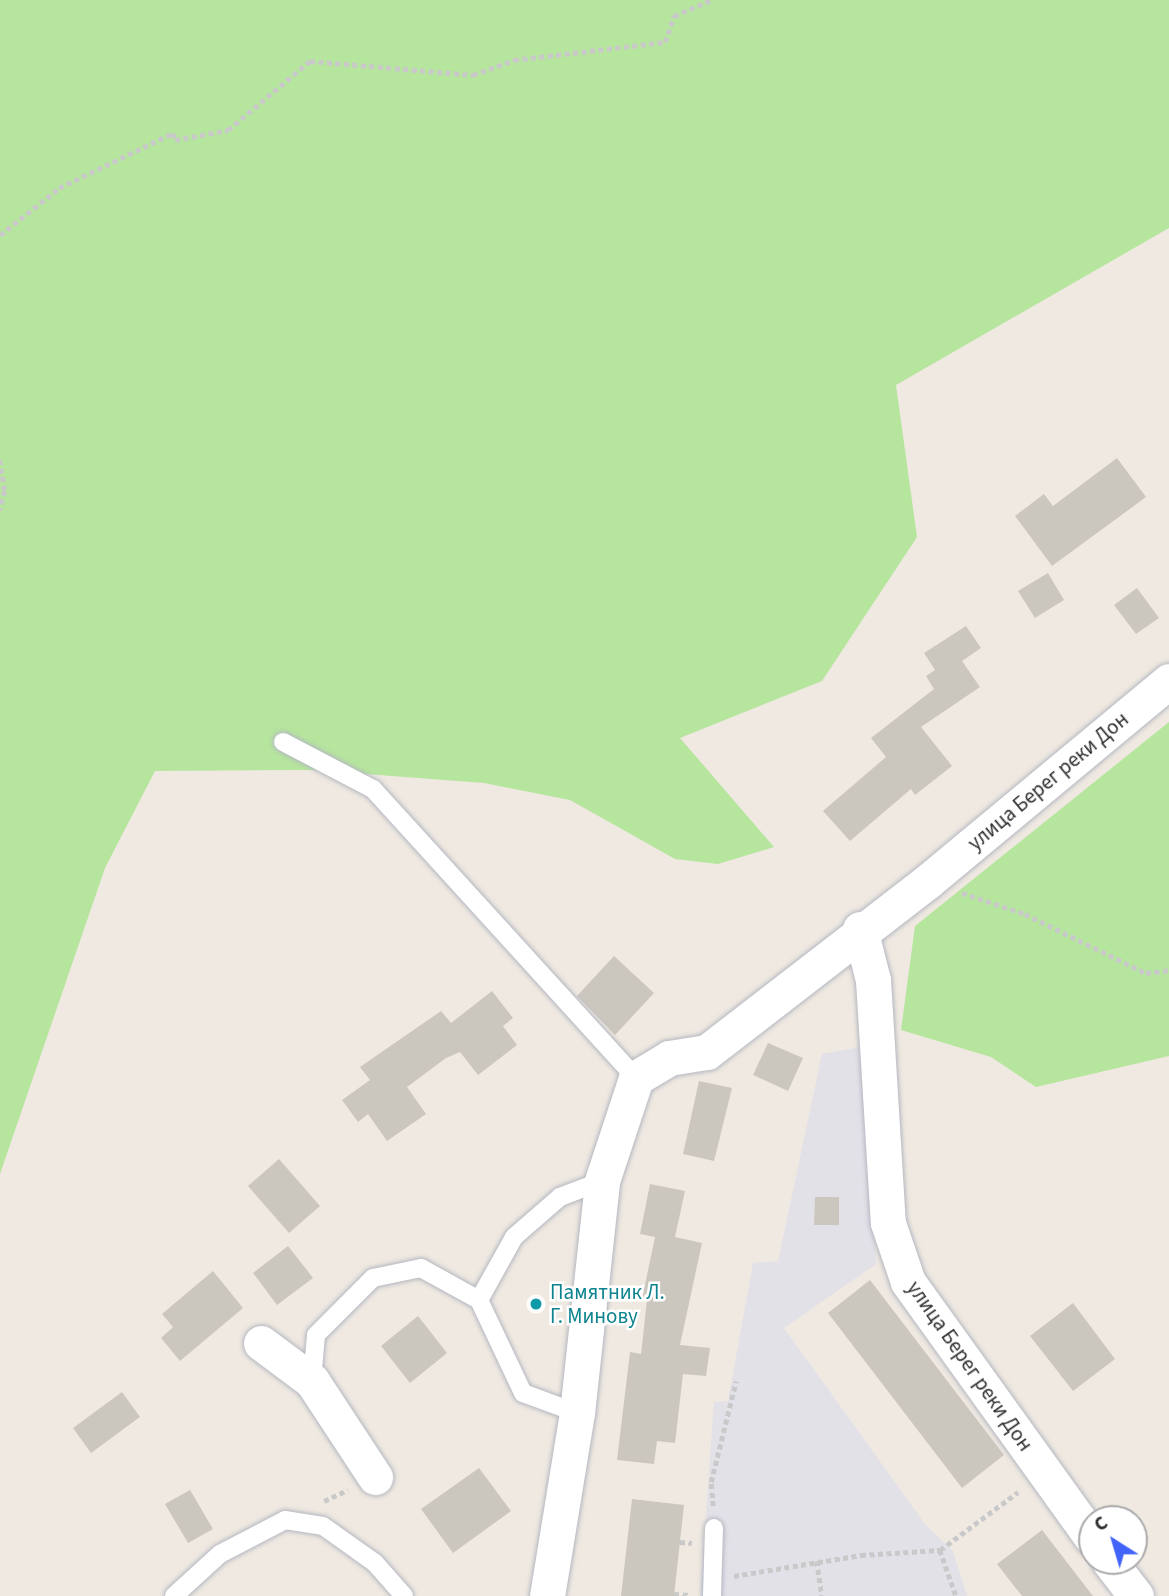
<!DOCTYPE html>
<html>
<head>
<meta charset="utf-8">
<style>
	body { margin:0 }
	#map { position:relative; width:1169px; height:1596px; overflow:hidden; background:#efe9e1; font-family:"Source Sans 3",sans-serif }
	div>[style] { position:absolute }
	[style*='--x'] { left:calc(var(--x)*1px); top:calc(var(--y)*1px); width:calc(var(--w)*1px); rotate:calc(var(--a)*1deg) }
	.industrial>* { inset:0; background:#e3e1e8 }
	.green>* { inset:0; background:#b6e59e }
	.building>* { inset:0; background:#cbc7bf }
	.path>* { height:4.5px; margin-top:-2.25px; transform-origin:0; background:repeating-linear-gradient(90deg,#c9c9c9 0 5px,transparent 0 8.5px) }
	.roads { filter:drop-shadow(0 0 2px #b4b7c1) drop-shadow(0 0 2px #b4b7c1) }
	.lane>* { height:18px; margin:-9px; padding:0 9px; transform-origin:9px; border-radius:9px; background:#fff }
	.street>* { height:35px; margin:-17.5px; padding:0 17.5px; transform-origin:17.5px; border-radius:17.5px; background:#fff }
	.dots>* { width:19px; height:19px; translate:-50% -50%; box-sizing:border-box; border:4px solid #fff; border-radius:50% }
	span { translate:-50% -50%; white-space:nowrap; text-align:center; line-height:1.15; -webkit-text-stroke:5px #fff; paint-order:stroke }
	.street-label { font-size:21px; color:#2e2e2e }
	.culture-label { font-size:21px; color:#0d838f }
	.left { translate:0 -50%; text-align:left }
	.north { position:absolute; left:1078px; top:1505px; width:70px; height:70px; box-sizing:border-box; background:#fff; border:2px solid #ababab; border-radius:50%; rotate:323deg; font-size:19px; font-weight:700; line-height:28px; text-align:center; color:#2e2e2e }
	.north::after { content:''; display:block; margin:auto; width:24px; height:32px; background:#4264fb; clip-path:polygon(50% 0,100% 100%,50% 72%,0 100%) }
</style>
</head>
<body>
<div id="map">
	<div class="industrial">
		<div style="clip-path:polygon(865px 1046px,876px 1264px,784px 1328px,925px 1524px,953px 1551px,967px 1596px,700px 1596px,714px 1402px,728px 1401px,753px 1263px,778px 1261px,822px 1054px)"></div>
	</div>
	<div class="green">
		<div style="clip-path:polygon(0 0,1169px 0,1169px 228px,896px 385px,917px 537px,822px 681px,680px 738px,774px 847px,718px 864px,675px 859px,570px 800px,484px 783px,313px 770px,155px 771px,105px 868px,0 1174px)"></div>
		<div style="clip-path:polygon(1169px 722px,1169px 1056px,1036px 1087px,991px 1057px,901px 1030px,915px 926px)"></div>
	</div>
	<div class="building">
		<div style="clip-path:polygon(1117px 458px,1146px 497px,1052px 566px,1015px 516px,1044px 494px,1053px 506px)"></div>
		<div style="clip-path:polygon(1048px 573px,1064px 600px,1035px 618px,1018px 591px)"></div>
		<div style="clip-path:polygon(1137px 588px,1159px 618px,1136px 634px,1114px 605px)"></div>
		<div style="clip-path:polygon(966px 626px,981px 648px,962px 661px,980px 687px,921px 727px,952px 766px,915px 795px,911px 789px,850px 841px,823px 811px,886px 757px,871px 738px,934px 689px,926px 676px,935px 670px,924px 653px)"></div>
		<div style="clip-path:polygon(614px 956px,654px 993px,615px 1035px,577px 996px)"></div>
		<div style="clip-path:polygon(492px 991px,513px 1018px,503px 1026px,517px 1045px,478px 1075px,460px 1052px,446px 1058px,407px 1087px,426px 1114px,387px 1141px,368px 1114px,358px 1122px,342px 1100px,370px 1080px,360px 1067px,441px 1011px,451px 1023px)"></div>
		<div style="clip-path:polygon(768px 1043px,803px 1058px,788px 1091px,753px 1075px)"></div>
		<div style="clip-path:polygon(699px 1081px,732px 1088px,714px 1161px,683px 1154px)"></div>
		<div style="clip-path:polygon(279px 1159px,320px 1206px,289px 1233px,248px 1186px)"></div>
		<div style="clip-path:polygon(650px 1184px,685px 1191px,675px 1237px,702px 1243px,680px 1345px,710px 1348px,706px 1376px,683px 1374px,675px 1443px,657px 1441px,654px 1464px,617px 1460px,630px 1352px,641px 1354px,647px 1300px,642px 1299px,655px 1237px,640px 1234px)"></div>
		<div style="clip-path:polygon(815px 1197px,839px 1197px,839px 1225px,814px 1225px)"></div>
		<div style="clip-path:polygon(288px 1246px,313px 1278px,277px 1305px,253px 1273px)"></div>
		<div style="clip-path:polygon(213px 1271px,243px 1308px,180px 1361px,161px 1338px,173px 1327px,162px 1314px)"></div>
		<div style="clip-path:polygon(870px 1280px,1004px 1455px,962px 1488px,828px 1313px)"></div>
		<div style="clip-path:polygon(1073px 1303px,1115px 1359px,1073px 1391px,1030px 1336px)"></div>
		<div style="clip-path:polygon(418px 1316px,447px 1353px,410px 1383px,381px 1346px)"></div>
		<div style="clip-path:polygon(122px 1392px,140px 1417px,91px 1453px,73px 1428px)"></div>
		<div style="clip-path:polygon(479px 1468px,511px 1511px,453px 1553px,421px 1509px)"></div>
		<div style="clip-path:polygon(190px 1490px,213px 1529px,188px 1543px,165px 1504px)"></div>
		<div style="clip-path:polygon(632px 1499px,684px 1505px,674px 1596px,621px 1596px)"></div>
		<div style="clip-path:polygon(1042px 1530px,1093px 1596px,1022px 1596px,997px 1564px)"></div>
	</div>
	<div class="path">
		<div style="--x:0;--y:235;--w:75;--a:-38.5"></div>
		<div style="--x:59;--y:188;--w:127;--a:-25.8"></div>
		<div style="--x:173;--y:133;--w:7;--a:74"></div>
		<div style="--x:175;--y:140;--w:54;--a:-10.7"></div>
		<div style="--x:228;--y:130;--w:107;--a:-40.1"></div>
		<div style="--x:310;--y:61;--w:164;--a:4.9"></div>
		<div style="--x:473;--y:75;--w:44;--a:-20.1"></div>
		<div style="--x:514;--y:60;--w:152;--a:-6.8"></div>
		<div style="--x:665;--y:42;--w:28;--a:-71"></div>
		<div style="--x:674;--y:16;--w:40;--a:-23.4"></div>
		<div style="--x:0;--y:460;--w:31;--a:81"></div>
		<div style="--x:5;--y:491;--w:20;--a:105"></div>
		<div style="--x:962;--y:893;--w:66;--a:18.4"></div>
		<div style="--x:1025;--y:914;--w:135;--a:26"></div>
		<div style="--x:1146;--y:973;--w:23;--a:-7"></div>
		<div style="--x:324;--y:1501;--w:26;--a:-25"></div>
		<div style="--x:713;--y:1506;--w:24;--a:-95"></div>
		<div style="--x:711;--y:1482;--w:104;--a:-76.1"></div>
		<div style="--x:680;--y:1542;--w:12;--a:5"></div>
		<div style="--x:940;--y:1550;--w:49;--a:70.8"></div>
		<div style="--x:817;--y:1561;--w:35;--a:82"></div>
		<div style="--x:734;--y:1576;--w:129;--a:-9.4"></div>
		<div style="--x:861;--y:1555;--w:79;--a:-3.6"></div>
		<div style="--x:940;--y:1550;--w:97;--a:-36.6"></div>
		<div style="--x:674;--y:1594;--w:16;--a:4"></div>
	</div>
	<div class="roads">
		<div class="lane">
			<div style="--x:283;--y:742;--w:102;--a:27.6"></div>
			<div style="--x:373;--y:789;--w:391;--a:47.7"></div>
			<div style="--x:479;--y:1300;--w:103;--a:64.7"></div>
			<div style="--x:523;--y:1393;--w:58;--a:20.3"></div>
			<div style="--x:312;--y:1381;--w:46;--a:-85"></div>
			<div style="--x:316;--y:1335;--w:81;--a:-45"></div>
			<div style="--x:373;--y:1278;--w:49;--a:-11.8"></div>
			<div style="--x:421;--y:1268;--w:66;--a:28.9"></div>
			<div style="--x:479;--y:1300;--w:72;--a:-60.9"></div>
			<div style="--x:514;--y:1237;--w:61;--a:-41"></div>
			<div style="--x:560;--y:1197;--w:45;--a:-20.9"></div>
			<div style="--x:174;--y:1596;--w:62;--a:-42.4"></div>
			<div style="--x:220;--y:1554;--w:73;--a:-27.6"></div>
			<div style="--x:285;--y:1520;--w:38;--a:9"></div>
			<div style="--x:323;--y:1526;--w:64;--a:35.4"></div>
			<div style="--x:375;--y:1563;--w:44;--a:48.7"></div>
			<div style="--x:712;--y:1596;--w:68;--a:-88.3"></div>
		</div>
		<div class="street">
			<div style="--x:860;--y:929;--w:53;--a:75.7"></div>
			<div style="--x:873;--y:980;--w:243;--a:86.5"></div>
			<div style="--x:888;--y:1223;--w:62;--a:71.3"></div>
			<div style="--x:908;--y:1282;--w:315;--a:54.3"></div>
			<div style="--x:261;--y:1343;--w:64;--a:36.7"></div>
			<div style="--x:312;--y:1381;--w:115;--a:56.7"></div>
			<div style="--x:1109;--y:1561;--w:44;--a:52.4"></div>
			<div style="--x:547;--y:1596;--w:185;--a:-80.7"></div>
			<div style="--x:577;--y:1413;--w:233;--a:-83.8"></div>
			<div style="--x:602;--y:1181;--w:108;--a:-71.7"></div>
			<div style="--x:636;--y:1078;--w:39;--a:-31"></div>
			<div style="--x:669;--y:1058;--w:38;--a:-9"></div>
			<div style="--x:707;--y:1052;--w:279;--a:-37.7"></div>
			<div style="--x:928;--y:881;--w:313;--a:-39.7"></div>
		</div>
	</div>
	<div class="dots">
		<div style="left:536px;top:1304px;background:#0f9aa8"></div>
	</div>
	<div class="street-label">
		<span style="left:1048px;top:781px;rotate:-40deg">улица Берег реки Дон</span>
		<span style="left:970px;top:1366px;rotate:55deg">улица Берег реки Дон</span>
	</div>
	<div class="culture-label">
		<span class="left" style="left:550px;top:1304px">Памятник Л.<br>Г. Минову</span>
	</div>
	<div class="north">С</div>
</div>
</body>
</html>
